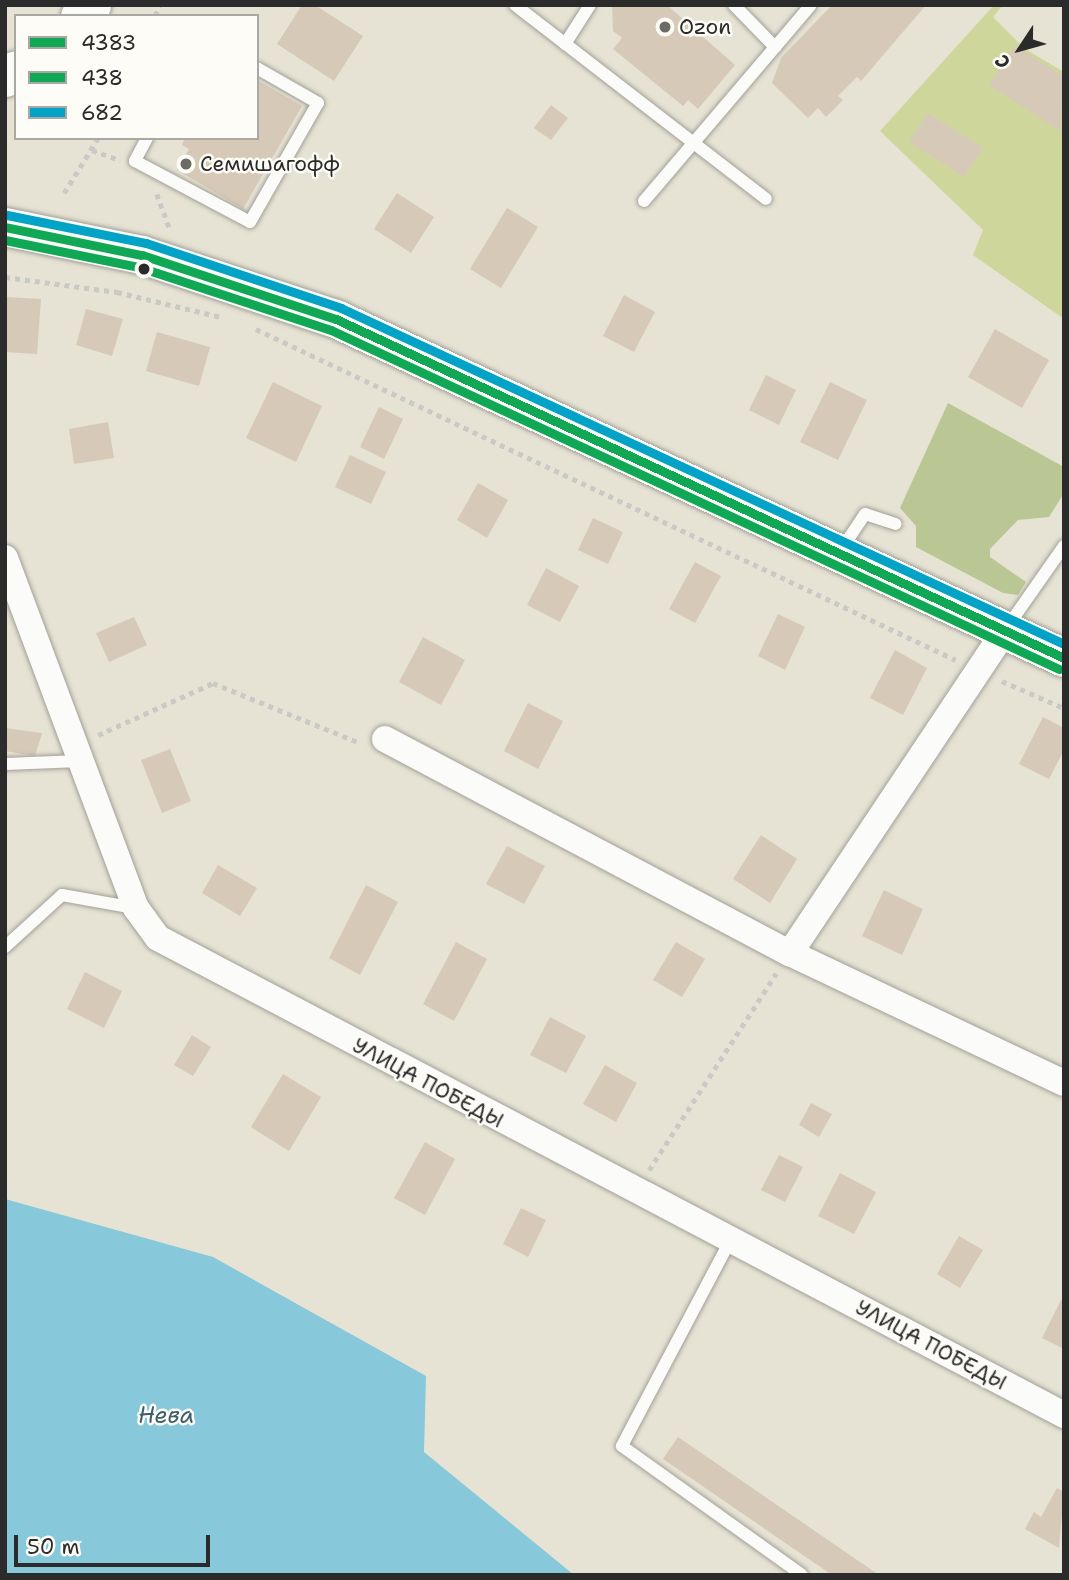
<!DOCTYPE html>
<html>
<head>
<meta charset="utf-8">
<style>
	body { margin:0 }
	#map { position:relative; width:1069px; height:1580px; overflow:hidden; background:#e6e3d4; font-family:"Shantell Sans",sans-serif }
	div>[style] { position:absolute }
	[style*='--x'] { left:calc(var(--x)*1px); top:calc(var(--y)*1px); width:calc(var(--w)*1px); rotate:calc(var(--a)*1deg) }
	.green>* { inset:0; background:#cfd69b }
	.forest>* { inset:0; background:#bac694 }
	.water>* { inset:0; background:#87c8da }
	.building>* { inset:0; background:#d6c9b7 }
	.path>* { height:4.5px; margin-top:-2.25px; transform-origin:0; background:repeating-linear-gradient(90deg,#c9c9c5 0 5px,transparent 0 10px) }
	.roads { filter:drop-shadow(0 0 2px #a2a098) drop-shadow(0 0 2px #a2a098) }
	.lane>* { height:12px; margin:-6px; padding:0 6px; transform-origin:6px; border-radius:6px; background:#fbfbf9 }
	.street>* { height:26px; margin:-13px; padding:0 13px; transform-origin:13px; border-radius:13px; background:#fbfbf9 }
	.secondary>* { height:37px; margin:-18.5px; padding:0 18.5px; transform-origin:18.5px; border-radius:18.5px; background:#fbfbf9 }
	.primary>* { height:38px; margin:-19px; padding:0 19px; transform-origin:19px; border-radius:19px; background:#fbfbf9 }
	.bus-1>* { height:9px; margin:-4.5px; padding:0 4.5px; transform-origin:4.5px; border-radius:4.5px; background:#10a855 }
	.bus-2>* { height:9px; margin:-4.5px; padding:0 4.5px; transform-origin:4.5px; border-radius:4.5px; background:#10a855 }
	.bus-3>* { height:9px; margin:-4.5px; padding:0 4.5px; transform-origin:4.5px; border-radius:4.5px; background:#02a3c6 }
	.dots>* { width:19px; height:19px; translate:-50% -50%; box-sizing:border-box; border:4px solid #fdfcf7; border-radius:50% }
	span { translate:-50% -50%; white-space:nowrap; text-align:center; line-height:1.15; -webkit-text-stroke:5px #fdfcf7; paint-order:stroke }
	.poi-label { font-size:21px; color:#2b2b2b }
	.left { translate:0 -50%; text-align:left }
	.street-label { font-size:21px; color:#2b2b2b }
	.water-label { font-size:23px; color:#3d5e69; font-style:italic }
	.frame { position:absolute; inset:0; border:7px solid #2b2b2b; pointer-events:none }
	.legend { position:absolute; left:14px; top:14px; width:245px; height:126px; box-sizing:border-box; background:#fdfcf7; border:2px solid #a9a8a5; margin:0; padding:9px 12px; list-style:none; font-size:21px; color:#2b2b2b }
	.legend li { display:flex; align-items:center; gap:14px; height:35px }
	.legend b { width:35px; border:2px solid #a9a8a5 }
	.north { position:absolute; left:985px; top:14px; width:70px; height:70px; -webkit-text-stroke:5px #fdfcf7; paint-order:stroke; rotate:234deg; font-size:19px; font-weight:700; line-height:28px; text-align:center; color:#2b2b2b }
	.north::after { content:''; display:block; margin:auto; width:24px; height:32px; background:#2b2b2b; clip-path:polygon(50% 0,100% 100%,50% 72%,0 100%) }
	.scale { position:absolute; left:14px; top:1535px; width:196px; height:32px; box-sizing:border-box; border:4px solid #2b2b2b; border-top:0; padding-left:9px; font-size:21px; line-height:24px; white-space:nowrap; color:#2b2b2b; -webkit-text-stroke:5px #fdfcf7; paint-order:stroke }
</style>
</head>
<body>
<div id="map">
	<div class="green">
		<div style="clip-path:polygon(994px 5px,1003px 5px,993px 17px,1025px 49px,1064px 72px,1064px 319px,973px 255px,983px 230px,880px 131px)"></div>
	</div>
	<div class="forest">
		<div style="clip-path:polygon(948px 403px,1064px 467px,1064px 493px,1049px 517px,1018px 520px,990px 549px,990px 557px,1026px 582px,1018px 595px,1003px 593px,916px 547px,916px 526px,900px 508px)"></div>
	</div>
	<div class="water">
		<div style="clip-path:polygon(5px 1199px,213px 1257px,426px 1376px,424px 1452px,574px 1575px,5px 1575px)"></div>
	</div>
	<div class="building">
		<div style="clip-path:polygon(302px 5px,315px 5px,363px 36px,334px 81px,277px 44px)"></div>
		<div style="clip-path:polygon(612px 5px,667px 5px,735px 65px,698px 109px,688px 100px,683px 106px,613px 49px,622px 38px,613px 31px)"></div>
		<div style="clip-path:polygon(832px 5px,926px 5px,861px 81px,857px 77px,838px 96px,843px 100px,826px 117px,818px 108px,808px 118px,772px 83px,781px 58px)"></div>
		<div style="clip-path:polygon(1015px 45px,1064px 77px,1060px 131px,989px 85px)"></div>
		<div style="clip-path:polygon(257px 80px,302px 106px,243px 209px,177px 170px,189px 149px,182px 145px,185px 138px,257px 138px)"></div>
		<div style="clip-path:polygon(551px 105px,568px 118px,551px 140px,534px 128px)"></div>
		<div style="clip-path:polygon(928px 113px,983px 148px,964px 177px,909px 142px)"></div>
		<div style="clip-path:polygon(397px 193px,434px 217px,411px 253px,374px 229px)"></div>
		<div style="clip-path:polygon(507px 208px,538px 227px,501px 288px,470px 269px)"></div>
		<div style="clip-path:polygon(624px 295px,655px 312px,634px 352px,603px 336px)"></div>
		<div style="clip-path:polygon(7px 297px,41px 299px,37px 354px,5px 352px)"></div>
		<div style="clip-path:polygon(86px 309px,123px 319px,112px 356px,76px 345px)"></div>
		<div style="clip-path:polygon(995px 329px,1049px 360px,1022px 408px,968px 377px)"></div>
		<div style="clip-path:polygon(157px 332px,210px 347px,199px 386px,146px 371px)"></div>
		<div style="clip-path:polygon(766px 375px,796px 390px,779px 425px,749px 410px)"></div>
		<div style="clip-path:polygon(273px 382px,322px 406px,296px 462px,246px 438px)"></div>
		<div style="clip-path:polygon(830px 382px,867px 400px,838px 460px,800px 442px)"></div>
		<div style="clip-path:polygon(379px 407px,403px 419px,384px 459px,360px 447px)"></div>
		<div style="clip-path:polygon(108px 422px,114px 458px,74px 464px,69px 429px)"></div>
		<div style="clip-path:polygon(350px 455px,386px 472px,371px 504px,335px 487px)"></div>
		<div style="clip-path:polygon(478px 483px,508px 500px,487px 538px,457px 520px)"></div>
		<div style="clip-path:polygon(593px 518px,623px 532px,608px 564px,578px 550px)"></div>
		<div style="clip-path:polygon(695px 562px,721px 576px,695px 623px,669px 609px)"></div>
		<div style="clip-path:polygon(546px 568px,579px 586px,560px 622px,527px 605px)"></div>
		<div style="clip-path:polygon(778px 614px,805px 627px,785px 670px,758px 656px)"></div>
		<div style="clip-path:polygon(134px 617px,147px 645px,109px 662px,96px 633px)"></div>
		<div style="clip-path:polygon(423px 637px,465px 660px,441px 705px,399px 682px)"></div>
		<div style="clip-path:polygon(895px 650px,927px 668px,903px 715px,870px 698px)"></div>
		<div style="clip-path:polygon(528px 703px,563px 721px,538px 769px,504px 751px)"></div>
		<div style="clip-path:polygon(1043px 717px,1064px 728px,1064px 750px,1049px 779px,1019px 764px)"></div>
		<div style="clip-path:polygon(5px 728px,42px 733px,35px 756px,5px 751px)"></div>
		<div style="clip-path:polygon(170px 749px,191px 801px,162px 813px,141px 760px)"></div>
		<div style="clip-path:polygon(761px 835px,797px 859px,770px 903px,733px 879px)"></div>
		<div style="clip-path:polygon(507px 846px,545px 866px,524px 904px,486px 884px)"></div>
		<div style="clip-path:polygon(218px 865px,257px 888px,240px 916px,202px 893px)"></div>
		<div style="clip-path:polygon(366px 885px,398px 902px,360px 975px,329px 958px)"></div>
		<div style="clip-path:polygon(884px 890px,923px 909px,902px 955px,862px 936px)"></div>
		<div style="clip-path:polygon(456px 942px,487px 959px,454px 1021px,423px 1004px)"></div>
		<div style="clip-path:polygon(676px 942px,705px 959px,682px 997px,653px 980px)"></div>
		<div style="clip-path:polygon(85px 972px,122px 991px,104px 1028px,67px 1009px)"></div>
		<div style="clip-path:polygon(550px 1017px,586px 1036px,566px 1073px,530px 1055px)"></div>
		<div style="clip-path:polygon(192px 1035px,211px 1047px,193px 1076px,174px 1065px)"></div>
		<div style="clip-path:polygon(605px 1065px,637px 1083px,616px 1122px,583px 1104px)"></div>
		<div style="clip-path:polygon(283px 1074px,321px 1097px,289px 1151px,251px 1127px)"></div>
		<div style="clip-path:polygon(811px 1103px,832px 1114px,819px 1137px,799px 1125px)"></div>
		<div style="clip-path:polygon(425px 1142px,455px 1159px,425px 1215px,394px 1198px)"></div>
		<div style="clip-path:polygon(779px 1155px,803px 1167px,785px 1202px,761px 1190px)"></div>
		<div style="clip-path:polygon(840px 1173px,876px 1192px,854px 1234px,818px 1216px)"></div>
		<div style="clip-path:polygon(521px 1208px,546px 1220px,528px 1257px,503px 1244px)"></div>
		<div style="clip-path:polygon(959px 1236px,983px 1250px,960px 1288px,937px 1274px)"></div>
		<div style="clip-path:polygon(1061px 1300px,1064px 1302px,1064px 1349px,1042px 1338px)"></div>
		<div style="clip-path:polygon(678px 1437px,879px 1575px,832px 1575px,663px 1459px)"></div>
		<div style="clip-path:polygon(1057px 1488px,1064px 1492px,1059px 1548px,1025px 1529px,1034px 1512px,1041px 1517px)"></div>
	</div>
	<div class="path">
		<div style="--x:155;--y:16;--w:12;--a:-70"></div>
		<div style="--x:92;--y:150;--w:30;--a:20"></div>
		<div style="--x:64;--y:193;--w:65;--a:-58.3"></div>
		<div style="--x:157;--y:194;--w:40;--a:69.8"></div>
		<div style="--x:5;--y:277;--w:113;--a:7.6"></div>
		<div style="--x:117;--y:292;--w:107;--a:13.5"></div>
		<div style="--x:256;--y:329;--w:774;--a:25.31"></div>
		<div style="--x:1002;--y:681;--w:68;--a:23.5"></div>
		<div style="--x:98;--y:735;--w:126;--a:-24.3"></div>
		<div style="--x:213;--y:683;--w:159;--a:22.2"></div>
		<div style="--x:649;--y:1170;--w:234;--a:-57.1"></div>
	</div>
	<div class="roads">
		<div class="lane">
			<div style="--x:515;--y:5;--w:317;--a:37.7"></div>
			<div style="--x:734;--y:5;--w:59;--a:45.7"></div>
			<div style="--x:565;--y:44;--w:46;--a:-57.3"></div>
			<div style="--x:147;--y:138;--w:26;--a:118"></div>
			<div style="--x:135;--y:161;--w:130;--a:27.9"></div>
			<div style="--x:250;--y:222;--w:137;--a:-60.3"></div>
			<div style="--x:318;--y:103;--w:70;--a:-150.2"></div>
			<div style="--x:644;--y:201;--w:257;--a:-49.6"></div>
			<div style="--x:841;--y:550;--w:43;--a:-56.3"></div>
			<div style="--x:865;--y:514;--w:32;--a:18"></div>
			<div style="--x:1008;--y:626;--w:98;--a:-55"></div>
			<div style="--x:5;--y:764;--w:75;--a:-2.3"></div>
			<div style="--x:5;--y:947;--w:77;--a:-42.4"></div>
			<div style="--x:62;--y:895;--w:74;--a:10.1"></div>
			<div style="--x:731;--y:1239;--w:234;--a:117.8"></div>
			<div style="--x:622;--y:1446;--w:221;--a:35.6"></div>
		</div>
		<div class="street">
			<div style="--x:5;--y:558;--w:374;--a:69.5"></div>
			<div style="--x:136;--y:908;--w:37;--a:54"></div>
			<div style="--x:158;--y:938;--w:1024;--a:27.77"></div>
			<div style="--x:385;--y:739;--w:458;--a:27.9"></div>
			<div style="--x:790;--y:953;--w:303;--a:25.4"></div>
			<div style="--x:790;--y:953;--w:386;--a:-56.3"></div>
		</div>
		<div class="secondary">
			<div style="--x:79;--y:16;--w:17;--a:-40"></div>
			<div style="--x:5;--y:78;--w:14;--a:-39"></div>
		</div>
		<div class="primary">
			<div style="--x:5;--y:227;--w:140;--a:11.6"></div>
			<div style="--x:142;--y:255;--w:204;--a:18.3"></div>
			<div style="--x:336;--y:319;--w:803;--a:24.97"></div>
		</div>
	</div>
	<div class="bus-1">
		<div style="--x:5;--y:227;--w:140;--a:11.6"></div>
		<div style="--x:142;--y:255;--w:204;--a:18.3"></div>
		<div style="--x:336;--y:319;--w:803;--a:24.97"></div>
	</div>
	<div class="bus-2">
		<div style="--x:5;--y:240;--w:137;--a:11.4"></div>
		<div style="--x:139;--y:267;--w:202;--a:18.2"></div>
		<div style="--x:331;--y:330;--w:803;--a:24.97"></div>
	</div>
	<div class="bus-3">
		<div style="--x:7;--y:215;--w:142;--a:11.4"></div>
		<div style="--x:146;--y:243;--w:206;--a:18.4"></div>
		<div style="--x:341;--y:308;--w:797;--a:24.93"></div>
	</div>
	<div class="dots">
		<div style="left:665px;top:27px;background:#6c6b66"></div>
		<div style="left:186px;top:164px;background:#6c6b66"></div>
		<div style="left:144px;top:269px;background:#2b2b2b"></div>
	</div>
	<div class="poi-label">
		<span class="left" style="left:679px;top:27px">Ozon</span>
		<span class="left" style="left:200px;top:164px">Семишагофф</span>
	</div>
	<div class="street-label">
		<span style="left:428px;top:1083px;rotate:28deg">УЛИЦА ПОБЕДЫ</span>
		<span style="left:931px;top:1345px;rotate:28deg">УЛИЦА ПОБЕДЫ</span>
	</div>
	<div class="water-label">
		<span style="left:166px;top:1415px">Нева</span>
	</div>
	<div class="frame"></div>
	<ul class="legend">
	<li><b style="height:9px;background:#10a855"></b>438З</li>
	<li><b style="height:9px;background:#10a855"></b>438</li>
	<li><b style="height:9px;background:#02a3c6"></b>682</li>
	</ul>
	<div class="north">С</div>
	<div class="scale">50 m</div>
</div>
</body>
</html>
